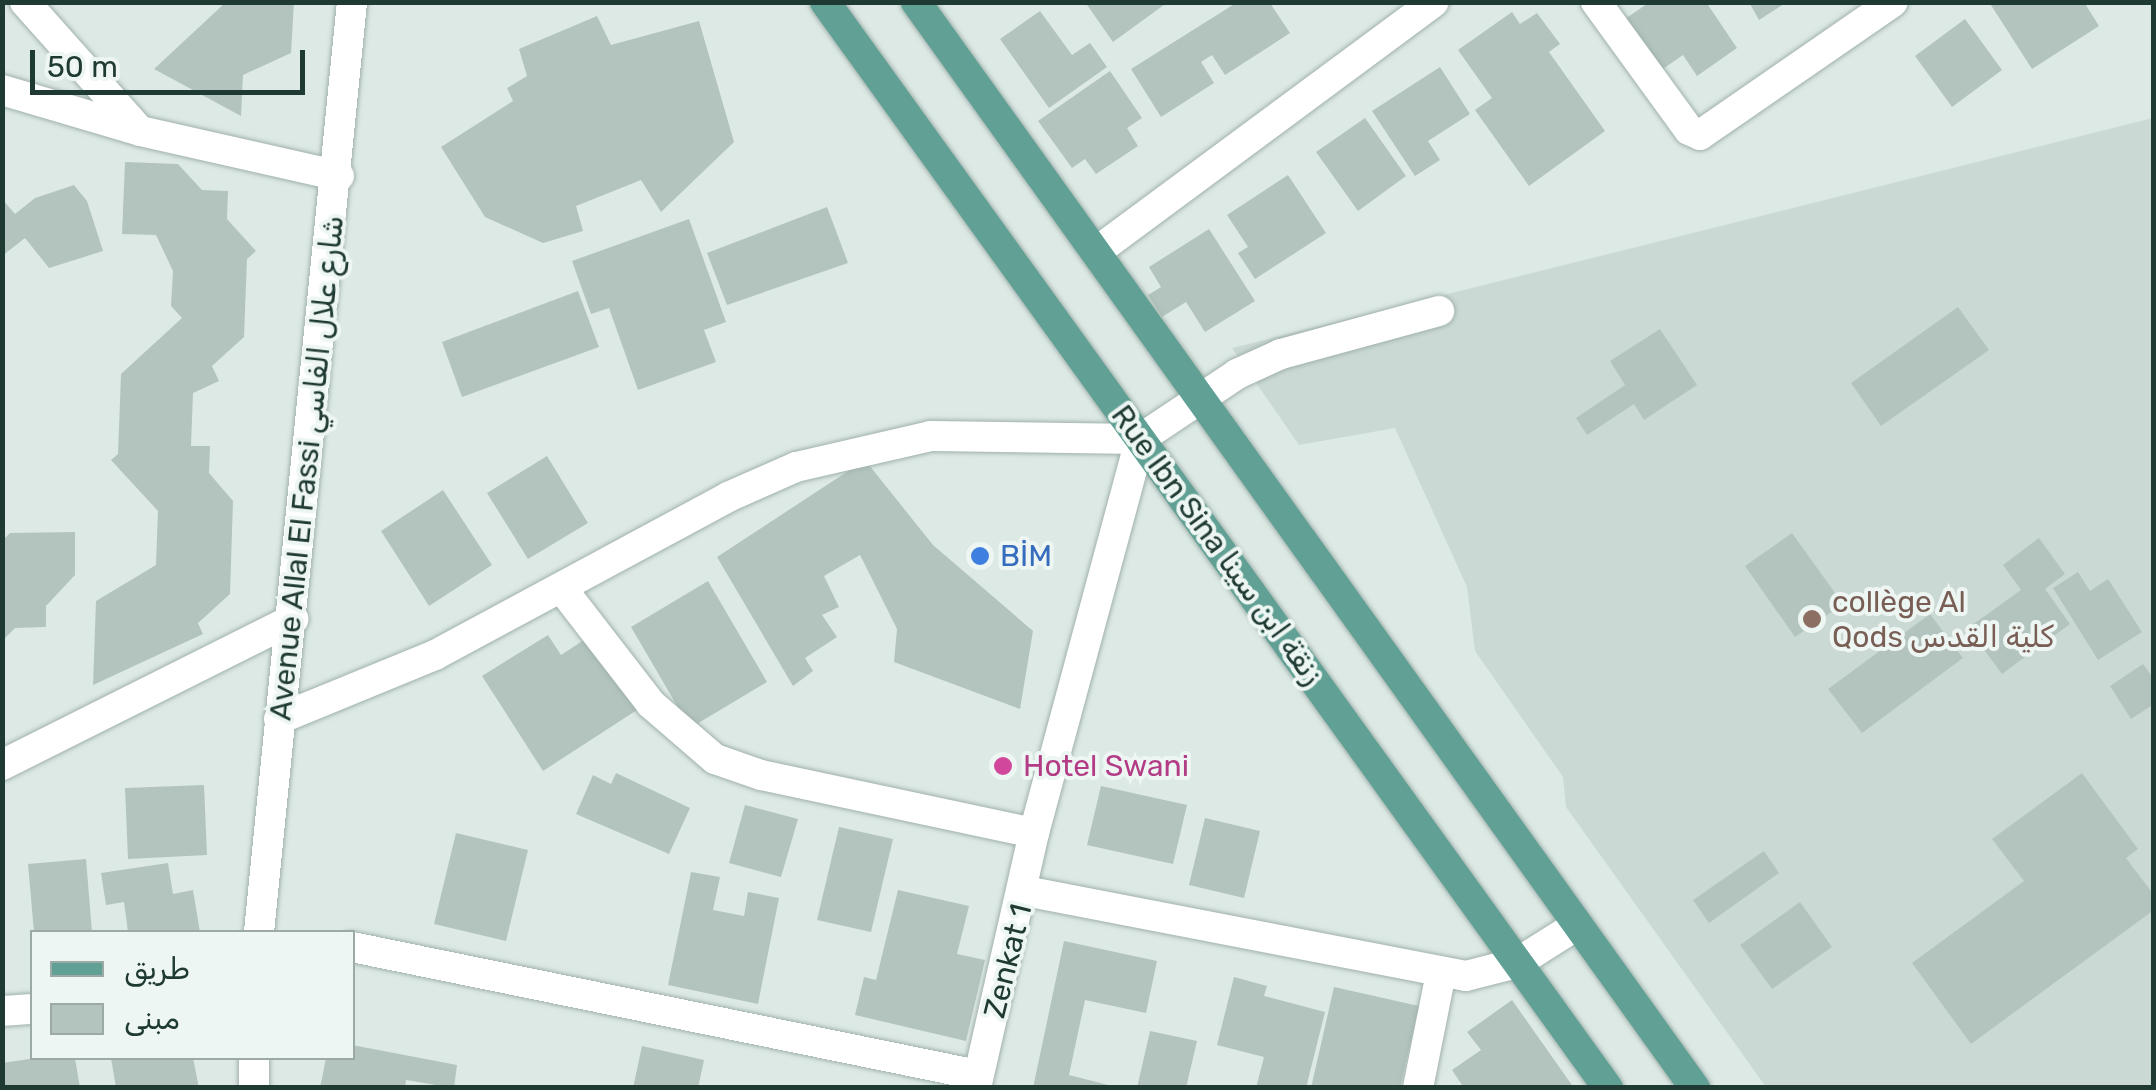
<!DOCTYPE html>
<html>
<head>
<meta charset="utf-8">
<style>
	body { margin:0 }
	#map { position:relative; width:2156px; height:1090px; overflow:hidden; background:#dde9e5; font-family:Rubik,"Noto Naskh Arabic",sans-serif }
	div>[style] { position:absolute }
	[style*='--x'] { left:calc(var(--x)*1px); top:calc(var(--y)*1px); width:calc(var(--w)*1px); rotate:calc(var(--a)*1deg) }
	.built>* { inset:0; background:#cbd9d4 }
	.building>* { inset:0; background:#b3c4be }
	.roads { filter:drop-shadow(0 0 2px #a0b1ac) drop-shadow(0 0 2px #a0b1ac) }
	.minor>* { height:30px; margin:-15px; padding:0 15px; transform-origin:15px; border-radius:15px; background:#fff }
	.major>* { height:30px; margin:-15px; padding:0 15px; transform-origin:15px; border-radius:15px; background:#61a094 }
	.dots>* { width:28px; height:28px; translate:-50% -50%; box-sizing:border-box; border:5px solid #edf6f2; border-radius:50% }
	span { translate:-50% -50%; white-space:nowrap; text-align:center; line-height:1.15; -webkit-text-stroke:8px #edf6f2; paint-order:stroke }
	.street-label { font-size:30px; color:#1f3933 }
	.shop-label { font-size:30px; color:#366cbe }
	.left { translate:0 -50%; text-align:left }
	.education-label { font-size:30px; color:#785e54 }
	.hotel-label { font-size:30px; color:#b23c85 }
	.frame { position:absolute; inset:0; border:5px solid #1f3933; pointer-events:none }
	.legend { position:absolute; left:30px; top:930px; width:325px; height:130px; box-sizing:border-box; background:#edf6f2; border:2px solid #9baaa6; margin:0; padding:12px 18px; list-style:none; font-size:30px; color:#1f3933 }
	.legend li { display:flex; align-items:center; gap:20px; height:50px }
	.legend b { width:50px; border:2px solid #9baaa6 }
	.scale { position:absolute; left:30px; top:50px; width:275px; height:45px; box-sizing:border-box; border:5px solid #1f3933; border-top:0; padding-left:12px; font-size:30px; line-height:35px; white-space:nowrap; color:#1f3933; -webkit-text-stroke:8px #edf6f2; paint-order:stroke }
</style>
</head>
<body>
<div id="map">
	<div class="built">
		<div style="clip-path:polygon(2153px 118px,2153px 1087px,1766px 1087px,1566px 807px,1563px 777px,1475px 651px,1467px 587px,1395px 428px,1299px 445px,1232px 348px)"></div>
	</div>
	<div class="building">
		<div style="clip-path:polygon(226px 2px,294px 2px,291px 53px,243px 75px,241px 116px,154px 69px)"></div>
		<div style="clip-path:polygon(1085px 2px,1168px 2px,1113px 42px)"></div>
		<div style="clip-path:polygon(1650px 2px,1706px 2px,1737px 48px,1697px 76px,1683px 55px,1657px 73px,1622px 21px)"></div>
		<div style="clip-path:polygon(1749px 2px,1787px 2px,1759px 20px)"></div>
		<div style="clip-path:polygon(1989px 2px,2084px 2px,2099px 26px,2032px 69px)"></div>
		<div style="clip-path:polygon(1236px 3px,1270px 3px,1290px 33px,1225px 75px,1212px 55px,1201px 62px,1214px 83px,1161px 117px,1131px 69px)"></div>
		<div style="clip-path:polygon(1040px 11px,1072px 55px,1090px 43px,1107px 67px,1049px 108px,1000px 39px)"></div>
		<div style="clip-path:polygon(1512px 12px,1520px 24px,1537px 13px,1560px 44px,1549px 52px,1605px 131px,1529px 186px,1475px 110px,1492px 98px,1458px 50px)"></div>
		<div style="clip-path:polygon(597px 16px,611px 45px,699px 21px,734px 142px,661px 212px,641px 180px,576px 206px,583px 231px,543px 243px,485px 217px,441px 147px,513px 101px,507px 88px,527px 76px,519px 49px)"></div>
		<div style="clip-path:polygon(1965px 19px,2002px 70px,1952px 107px,1915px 56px)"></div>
		<div style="clip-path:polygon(1440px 67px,1470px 114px,1428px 141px,1440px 160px,1415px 176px,1372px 111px)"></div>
		<div style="clip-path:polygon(1110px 71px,1142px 118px,1127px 128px,1138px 146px,1096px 174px,1085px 159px,1072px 168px,1038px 121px)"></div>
		<div style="clip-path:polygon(1365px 118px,1406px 176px,1358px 211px,1316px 152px)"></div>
		<div style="clip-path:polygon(125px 162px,178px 164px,202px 190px,228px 191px,227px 219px,256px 251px,247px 259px,244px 337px,212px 366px,219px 381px,193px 393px,191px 446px,210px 446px,209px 473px,233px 501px,230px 594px,198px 623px,203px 634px,93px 685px,96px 601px,156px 565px,158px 511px,111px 460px,118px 454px,121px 374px,182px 318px,171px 306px,173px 271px,156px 235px,122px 234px)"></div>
		<div style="clip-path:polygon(1288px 175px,1326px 233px,1255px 279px,1238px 253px,1248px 247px,1227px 215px)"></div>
		<div style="clip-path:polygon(74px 185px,87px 201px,103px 251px,49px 268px,25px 238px,2px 256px,2px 199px,15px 214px,35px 198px)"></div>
		<div style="clip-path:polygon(827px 207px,848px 263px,727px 305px,707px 253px)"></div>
		<div style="clip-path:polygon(689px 219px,726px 322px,704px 330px,716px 362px,638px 390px,609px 308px,591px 314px,572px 261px)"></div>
		<div style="clip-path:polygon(1209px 229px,1255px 301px,1205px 332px,1186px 302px,1162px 317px,1148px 295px,1161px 287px,1149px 267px)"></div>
		<div style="clip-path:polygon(578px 291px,599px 347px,462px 397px,442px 342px)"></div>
		<div style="clip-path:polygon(1958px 307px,1989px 350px,1881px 426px,1851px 383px)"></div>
		<div style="clip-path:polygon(1660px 329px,1697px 385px,1644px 420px,1634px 404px,1587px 435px,1576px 418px,1625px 385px,1610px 361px)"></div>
		<div style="clip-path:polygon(547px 456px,588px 523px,528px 559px,487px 493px)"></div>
		<div style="clip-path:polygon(865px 460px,933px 545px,1033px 631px,1020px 709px,894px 662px,897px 629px,860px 555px,824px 576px,839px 607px,822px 615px,837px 637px,805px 658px,813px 671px,793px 686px,717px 557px)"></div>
		<div style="clip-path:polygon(443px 490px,492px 565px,429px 606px,381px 531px)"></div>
		<div style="clip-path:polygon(75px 532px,75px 575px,46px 606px,46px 627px,15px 628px,2px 641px,2px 541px,10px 533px)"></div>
		<div style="clip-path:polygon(1792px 533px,1843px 604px,1795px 637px,1745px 566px)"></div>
		<div style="clip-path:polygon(2039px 538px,2065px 574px,2045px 589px,2070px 624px,2002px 674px,1968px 628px,2021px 590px,2003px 565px)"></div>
		<div style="clip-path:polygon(2078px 572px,2090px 591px,2108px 579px,2142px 632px,2098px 660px,2053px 588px)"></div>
		<div style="clip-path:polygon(708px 581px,767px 682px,690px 728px,631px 627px)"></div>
		<div style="clip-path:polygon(1930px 614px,1963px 658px,1862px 733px,1828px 689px)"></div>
		<div style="clip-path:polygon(548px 635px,561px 655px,590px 636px,637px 710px,543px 771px,482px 676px)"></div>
		<div style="clip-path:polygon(2143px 664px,2154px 679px,2154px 704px,2131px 719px,2110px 686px)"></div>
		<div style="clip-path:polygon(616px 773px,690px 808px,669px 854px,576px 814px,593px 775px,611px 784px)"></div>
		<div style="clip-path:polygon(2082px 773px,2138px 849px,2126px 858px,2154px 895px,2154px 910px,1971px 1044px,1912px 963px,2024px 881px,1992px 839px)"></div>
		<div style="clip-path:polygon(204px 785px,207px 855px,128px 859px,125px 788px)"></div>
		<div style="clip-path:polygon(1101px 786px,1187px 805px,1173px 864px,1087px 845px)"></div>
		<div style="clip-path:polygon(745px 805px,798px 819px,781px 877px,729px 863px)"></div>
		<div style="clip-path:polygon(1205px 818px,1260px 831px,1244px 898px,1189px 885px)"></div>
		<div style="clip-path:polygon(839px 827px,893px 839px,871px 932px,817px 920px)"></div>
		<div style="clip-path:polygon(456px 833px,528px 850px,506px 941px,434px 924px)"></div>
		<div style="clip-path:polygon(1764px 851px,1779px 873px,1709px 923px,1693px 900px)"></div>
		<div style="clip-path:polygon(86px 859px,92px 932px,34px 932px,28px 864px)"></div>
		<div style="clip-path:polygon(168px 863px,173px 894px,193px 890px,200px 932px,128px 932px,124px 902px,106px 905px,101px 873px)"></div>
		<div style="clip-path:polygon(691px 872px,720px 877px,713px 910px,744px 916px,748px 892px,779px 898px,758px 1004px,668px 985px)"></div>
		<div style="clip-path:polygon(898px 890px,969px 906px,957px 954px,985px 960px,966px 1041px,855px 1015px,864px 977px,876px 980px)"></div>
		<div style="clip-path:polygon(1800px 902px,1832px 947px,1772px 989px,1740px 945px)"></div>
		<div style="clip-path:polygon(1064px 941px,1157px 961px,1146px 1013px,1085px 1000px,1069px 1075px,1120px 1088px,1033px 1088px)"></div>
		<div style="clip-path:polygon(1234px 977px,1267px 986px,1264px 996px,1325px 1012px,1306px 1088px,1256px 1088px,1264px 1057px,1217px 1045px)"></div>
		<div style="clip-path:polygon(1334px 987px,1419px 1006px,1400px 1088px,1311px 1088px)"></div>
		<div style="clip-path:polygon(1512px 1000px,1574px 1088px,1464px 1088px,1452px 1070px,1481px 1050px,1467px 1032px)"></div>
		<div style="clip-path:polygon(1150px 1031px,1197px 1041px,1186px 1088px,1137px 1088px)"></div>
		<div style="clip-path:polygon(352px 1045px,457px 1065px,454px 1088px,406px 1080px,405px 1088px,320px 1088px,326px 1058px,352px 1058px)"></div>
		<div style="clip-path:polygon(642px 1046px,704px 1060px,698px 1088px,633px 1088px)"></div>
		<div style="clip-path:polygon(36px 1058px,75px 1058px,80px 1088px,2px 1088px,2px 1063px)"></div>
		<div style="clip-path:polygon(111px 1058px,193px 1058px,199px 1088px,116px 1088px)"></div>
	</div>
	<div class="roads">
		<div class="minor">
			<div style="--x:25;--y:2;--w:170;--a:48.3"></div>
			<div style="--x:1596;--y:2;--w:158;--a:54"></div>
			<div style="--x:1689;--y:130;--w:12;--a:24"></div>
			<div style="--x:1700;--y:135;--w:234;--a:-34.6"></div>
			<div style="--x:2;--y:90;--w:144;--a:16.5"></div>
			<div style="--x:140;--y:131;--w:204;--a:12.7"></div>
			<div style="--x:1096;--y:252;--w:420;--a:-36.5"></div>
			<div style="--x:563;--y:590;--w:144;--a:52.3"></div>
			<div style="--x:651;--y:704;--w:84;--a:40.7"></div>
			<div style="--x:715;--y:759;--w:49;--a:19.2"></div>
			<div style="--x:761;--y:775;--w:279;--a:12"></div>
			<div style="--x:279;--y:719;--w:169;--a:-22.3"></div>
			<div style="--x:435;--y:655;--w:333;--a:-28.3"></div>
			<div style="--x:728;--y:497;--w:74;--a:-23.8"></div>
			<div style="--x:796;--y:467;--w:139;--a:-12.9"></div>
			<div style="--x:931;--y:436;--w:209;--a:0.8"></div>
			<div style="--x:1140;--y:439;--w:117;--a:-33.8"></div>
			<div style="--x:1237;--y:374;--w:48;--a:-24.4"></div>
			<div style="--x:1281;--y:354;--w:164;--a:-15.2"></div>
			<div style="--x:2;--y:765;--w:326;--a:-26.6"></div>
			<div style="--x:1025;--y:891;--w:449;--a:10.9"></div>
			<div style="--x:1466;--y:976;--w:53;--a:-14.3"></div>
			<div style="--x:1517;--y:963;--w:71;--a:-32.3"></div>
			<div style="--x:259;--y:932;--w:935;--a:-84.29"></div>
			<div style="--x:352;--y:947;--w:639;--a:11.56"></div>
			<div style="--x:2;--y:1011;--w:30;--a:-4"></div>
			<div style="--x:254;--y:1088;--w:30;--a:-90"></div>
			<div style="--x:976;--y:1088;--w:262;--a:-77.2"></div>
			<div style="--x:1034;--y:833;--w:408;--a:-74.9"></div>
			<div style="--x:1418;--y:1088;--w:117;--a:-78.7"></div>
		</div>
		<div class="major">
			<div style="--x:825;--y:2;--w:1339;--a:54.21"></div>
			<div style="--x:916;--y:2;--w:1337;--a:54.35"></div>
		</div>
	</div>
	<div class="dots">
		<div style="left:980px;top:556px;background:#3f7fe0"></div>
		<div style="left:1812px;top:619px;background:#8d6e63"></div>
		<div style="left:1003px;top:766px;background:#d1479c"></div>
	</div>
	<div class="street-label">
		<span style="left:307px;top:468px;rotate:-84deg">Avenue Allal El Fassi شارع علال الفاسي</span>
		<span style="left:1217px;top:545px;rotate:54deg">Rue Ibn Sina زنقة ابن سينا</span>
		<span style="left:1008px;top:961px;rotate:-76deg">Zenkat 1</span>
	</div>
	<div class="shop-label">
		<span class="left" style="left:1000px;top:556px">BİM</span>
	</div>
	<div class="education-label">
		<span class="left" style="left:1832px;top:619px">collège Al<br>Qods كلية القدس</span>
	</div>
	<div class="hotel-label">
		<span class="left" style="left:1023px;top:766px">Hotel Swani</span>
	</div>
	<div class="frame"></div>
	<ul class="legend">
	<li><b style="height:12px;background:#61a094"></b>طريق</li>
	<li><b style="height:28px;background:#b3c4be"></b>مبنى</li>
	</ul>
	<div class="scale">50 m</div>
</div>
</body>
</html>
